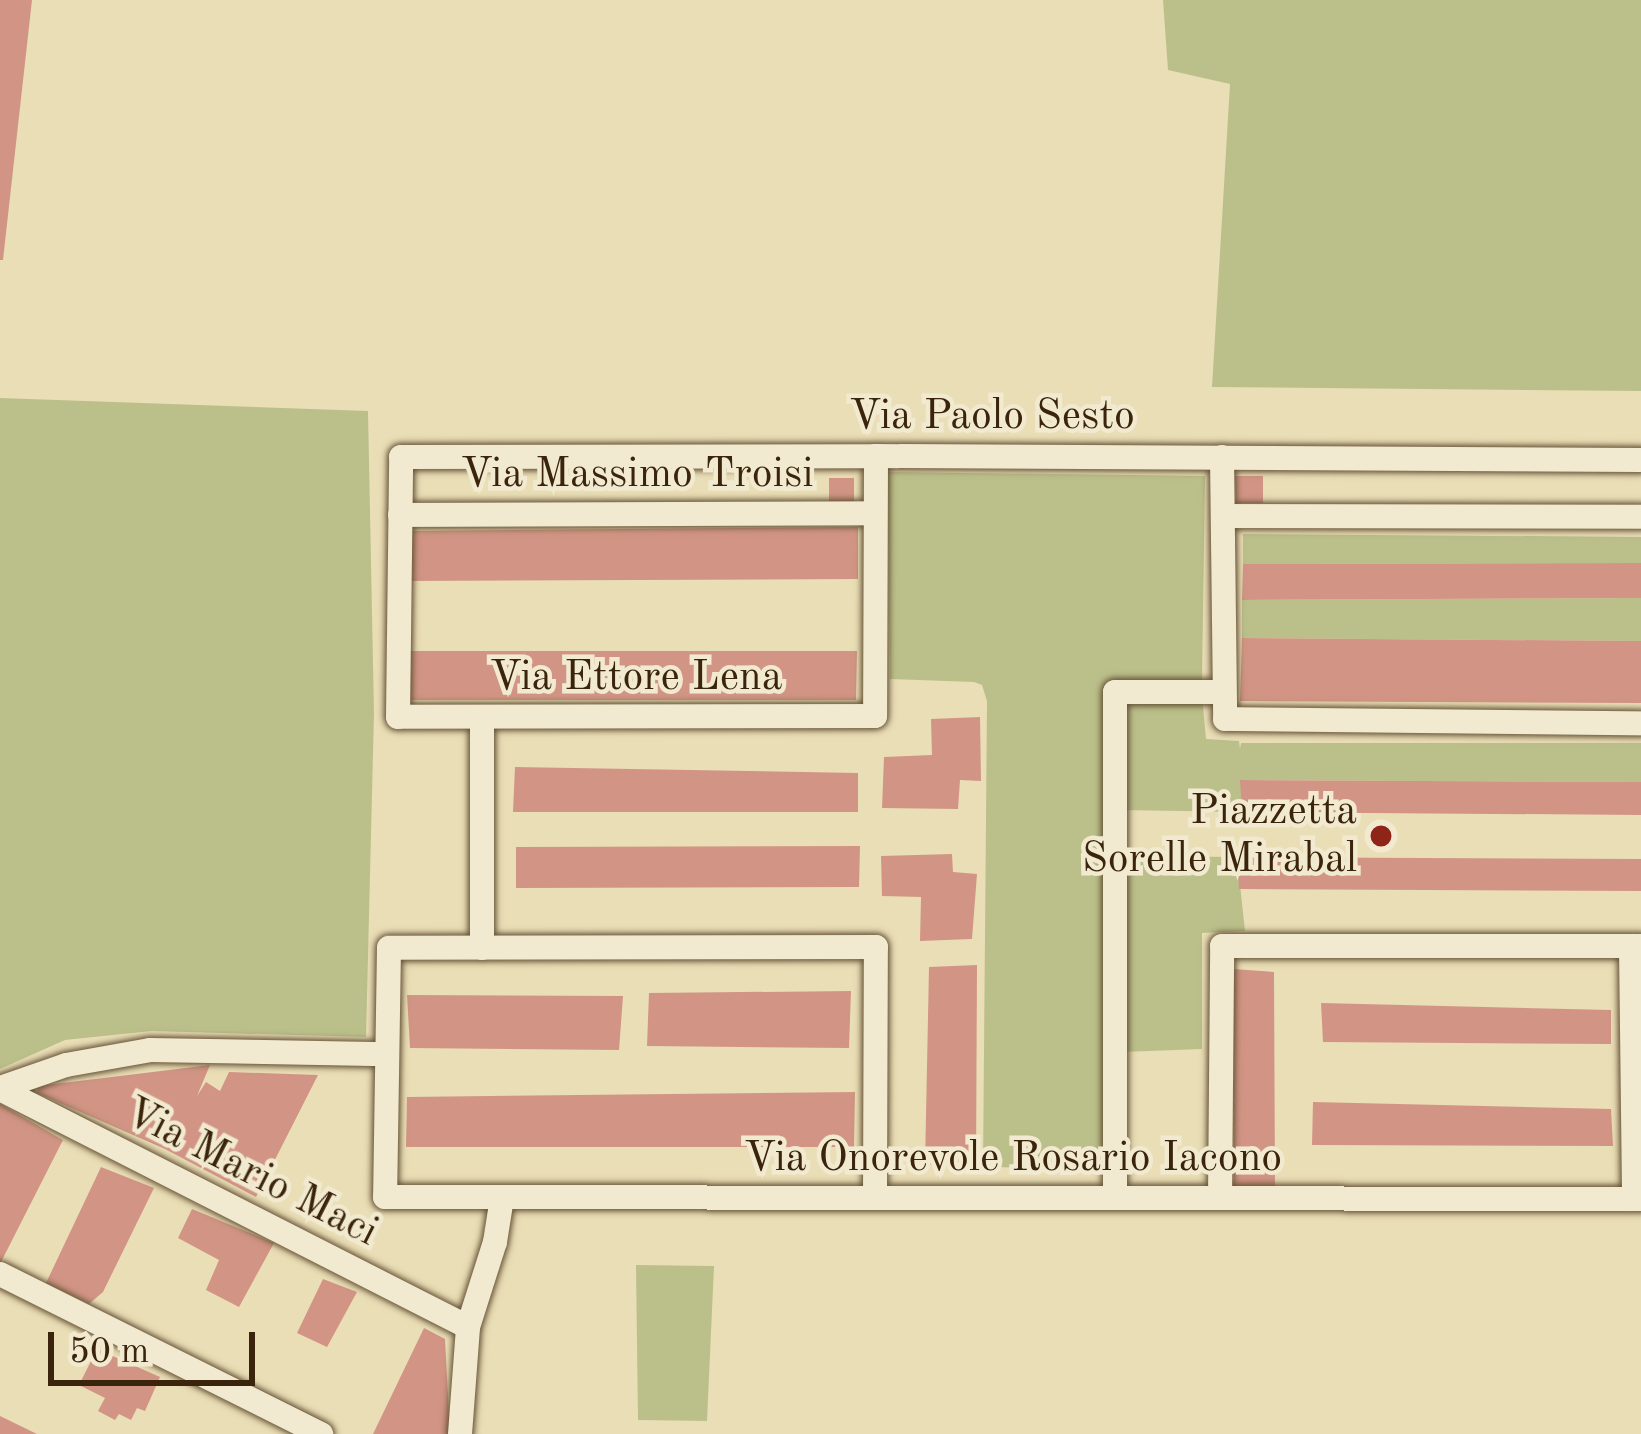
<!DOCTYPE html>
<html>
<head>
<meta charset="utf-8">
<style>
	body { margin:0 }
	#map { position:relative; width:1641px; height:1434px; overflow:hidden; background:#eadeb6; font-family:"Old Standard TT",serif }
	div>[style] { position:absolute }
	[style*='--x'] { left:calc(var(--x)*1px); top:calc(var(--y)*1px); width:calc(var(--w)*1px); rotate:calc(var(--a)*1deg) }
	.green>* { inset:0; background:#bbc08b }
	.building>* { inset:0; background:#d29585 }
	.roads { filter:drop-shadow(0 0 3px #665336) drop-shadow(0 0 3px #665336) }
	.minor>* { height:24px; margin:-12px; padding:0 12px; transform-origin:12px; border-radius:12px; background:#f1ead0 }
	.dots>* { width:33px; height:33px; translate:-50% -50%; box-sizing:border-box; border:6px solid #f1ead0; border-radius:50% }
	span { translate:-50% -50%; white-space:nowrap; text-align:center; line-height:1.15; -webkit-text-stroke:9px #f1ead0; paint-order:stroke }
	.street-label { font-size:42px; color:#3a250c }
	.poi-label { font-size:42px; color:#3a250c }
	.right { translate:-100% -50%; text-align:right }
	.scale { position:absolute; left:48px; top:1332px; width:207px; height:54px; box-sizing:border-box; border:6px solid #3a250c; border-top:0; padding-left:15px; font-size:36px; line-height:42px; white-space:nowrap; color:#3a250c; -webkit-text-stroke:9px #f1ead0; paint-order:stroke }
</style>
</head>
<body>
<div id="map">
	<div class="green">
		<div style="clip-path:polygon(1163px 0,1641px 0,1641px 391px,1212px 387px,1230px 84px,1168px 70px)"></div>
		<div style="clip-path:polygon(0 398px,368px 411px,374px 713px,366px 1037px,151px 1031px,65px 1040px,0 1069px)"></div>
		<div style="clip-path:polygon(888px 472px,1205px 476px,1202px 680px,1113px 686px,1106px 1169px,983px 1167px,987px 701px,982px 685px,974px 682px,890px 679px)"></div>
		<div style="clip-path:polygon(1243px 534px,1641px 537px,1641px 563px,1243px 564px)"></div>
		<div style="clip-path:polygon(1641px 598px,1641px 641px,1242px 638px,1242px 600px)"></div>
		<div style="clip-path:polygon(1202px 696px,1206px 739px,1239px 741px,1240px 749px,1241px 743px,1641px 743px,1641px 782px,1242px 780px,1242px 812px,1121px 810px,1120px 697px)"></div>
		<div style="clip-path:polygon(1120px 856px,1237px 857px,1245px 931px,1202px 933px,1202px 1049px,1122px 1052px)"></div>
		<div style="clip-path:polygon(636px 1265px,714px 1266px,707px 1421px,638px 1420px)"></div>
	</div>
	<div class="building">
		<div style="clip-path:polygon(0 0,32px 0,3px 260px,0 260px)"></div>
		<div style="clip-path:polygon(1235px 476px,1263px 476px,1263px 503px,1236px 503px)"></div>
		<div style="clip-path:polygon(829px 478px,854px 478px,854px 505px,829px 505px)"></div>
		<div style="clip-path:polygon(858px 527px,858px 579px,409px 581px,409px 531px)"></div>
		<div style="clip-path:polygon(1641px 563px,1641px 598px,1242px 600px,1243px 564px)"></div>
		<div style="clip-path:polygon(1242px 638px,1641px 641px,1641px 703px,1240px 701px)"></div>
		<div style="clip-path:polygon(405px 651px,857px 651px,856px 700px,406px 700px)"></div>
		<div style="clip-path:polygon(980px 717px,981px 781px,960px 780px,958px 809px,882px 808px,884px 757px,932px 755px,931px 719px)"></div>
		<div style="clip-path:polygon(515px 767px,858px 773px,858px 812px,513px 812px)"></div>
		<div style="clip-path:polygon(1240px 780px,1641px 782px,1641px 815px,1242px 812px)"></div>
		<div style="clip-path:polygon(860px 846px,859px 887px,516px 888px,516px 847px)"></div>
		<div style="clip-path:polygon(952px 854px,953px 872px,977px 874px,972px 939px,920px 941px,921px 897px,882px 896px,881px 856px)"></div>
		<div style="clip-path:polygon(1237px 857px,1641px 859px,1641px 891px,1239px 889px)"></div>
		<div style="clip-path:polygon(977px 965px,976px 1166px,925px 1165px,929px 967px)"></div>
		<div style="clip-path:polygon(1233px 969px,1274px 972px,1275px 1186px,1234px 1188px)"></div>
		<div style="clip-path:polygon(851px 991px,849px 1048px,647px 1046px,649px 993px)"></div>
		<div style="clip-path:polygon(407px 995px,623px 996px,619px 1050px,410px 1048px)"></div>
		<div style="clip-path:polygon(1321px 1003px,1611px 1010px,1611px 1044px,1323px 1042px)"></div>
		<div style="clip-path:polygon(210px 1065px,197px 1096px,206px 1082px,220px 1091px,229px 1072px,318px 1075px,256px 1197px,165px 1149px,37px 1093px,38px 1086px)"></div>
		<div style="clip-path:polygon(855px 1092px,854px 1147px,406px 1147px,407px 1097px)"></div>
		<div style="clip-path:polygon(1313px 1102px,1611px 1109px,1613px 1146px,1312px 1145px)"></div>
		<div style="clip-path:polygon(0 1104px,63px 1140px,0 1264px)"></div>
		<div style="clip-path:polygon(101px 1167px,154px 1188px,103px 1292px,89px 1304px,46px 1283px)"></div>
		<div style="clip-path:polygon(192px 1209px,274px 1243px,239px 1307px,206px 1290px,219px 1260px,178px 1238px)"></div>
		<div style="clip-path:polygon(323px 1279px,357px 1292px,327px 1347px,297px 1333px)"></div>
		<div style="clip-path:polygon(424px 1328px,445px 1339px,450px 1434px,373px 1434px)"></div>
		<div style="clip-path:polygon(97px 1349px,160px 1377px,145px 1411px,137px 1408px,131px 1420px,119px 1414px,115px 1420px,98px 1411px,105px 1398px,79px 1385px)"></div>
		<div style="clip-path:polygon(0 1416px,37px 1434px,0 1434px)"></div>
	</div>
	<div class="roads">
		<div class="minor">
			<div style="--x:876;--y:456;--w:260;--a:90.2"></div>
			<div style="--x:875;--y:716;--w:477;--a:179.9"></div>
			<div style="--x:398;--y:717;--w:260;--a:-89.3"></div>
			<div style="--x:401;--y:457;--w:475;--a:-0.1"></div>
			<div style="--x:876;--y:456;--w:765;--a:0.3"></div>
			<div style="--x:1222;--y:457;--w:262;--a:89.3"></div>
			<div style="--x:1225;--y:719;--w:416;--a:0.6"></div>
			<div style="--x:400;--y:515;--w:475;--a:-0.2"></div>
			<div style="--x:1223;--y:516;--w:418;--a:0.1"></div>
			<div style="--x:1631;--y:946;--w:253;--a:89.3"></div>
			<div style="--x:482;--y:948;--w:231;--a:-90"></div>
			<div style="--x:0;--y:1088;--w:70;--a:-19.2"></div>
			<div style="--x:66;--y:1065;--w:85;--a:-10.1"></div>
			<div style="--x:150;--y:1050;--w:237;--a:1"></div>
			<div style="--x:0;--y:1089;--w:525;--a:26.96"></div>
			<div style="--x:875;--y:1198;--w:251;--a:-89.8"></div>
			<div style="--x:876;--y:947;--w:487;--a:179.9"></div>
			<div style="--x:389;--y:948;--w:249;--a:90.9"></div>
			<div style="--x:385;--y:1197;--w:1256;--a:0.09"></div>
			<div style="--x:1115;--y:1198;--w:506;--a:-90"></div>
			<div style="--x:1115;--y:692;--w:109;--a:0"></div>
			<div style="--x:1220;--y:1198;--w:252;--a:-89.5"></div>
			<div style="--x:1222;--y:946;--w:419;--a:0"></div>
			<div style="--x:0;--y:1274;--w:359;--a:26.5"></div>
			<div style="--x:460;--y:1434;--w:107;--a:-85.7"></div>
			<div style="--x:468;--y:1327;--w:89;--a:-72.4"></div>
			<div style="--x:495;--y:1242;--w:45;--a:-81"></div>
		</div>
	</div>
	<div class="dots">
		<div style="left:1381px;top:836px;background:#8f2418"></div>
	</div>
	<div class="street-label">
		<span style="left:992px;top:417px">Via Paolo Sesto</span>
		<span style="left:637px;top:475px">Via Massimo Troisi</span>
		<span style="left:636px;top:678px">Via Ettore Lena</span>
		<span style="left:1013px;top:1159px">Via Onorevole Rosario Iacono</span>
		<span style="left:251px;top:1173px;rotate:27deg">Via Mario Maci</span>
	</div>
	<div class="poi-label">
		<span class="right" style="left:1357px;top:836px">Piazzetta<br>Sorelle Mirabal</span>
	</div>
	<div class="scale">50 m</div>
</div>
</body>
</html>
